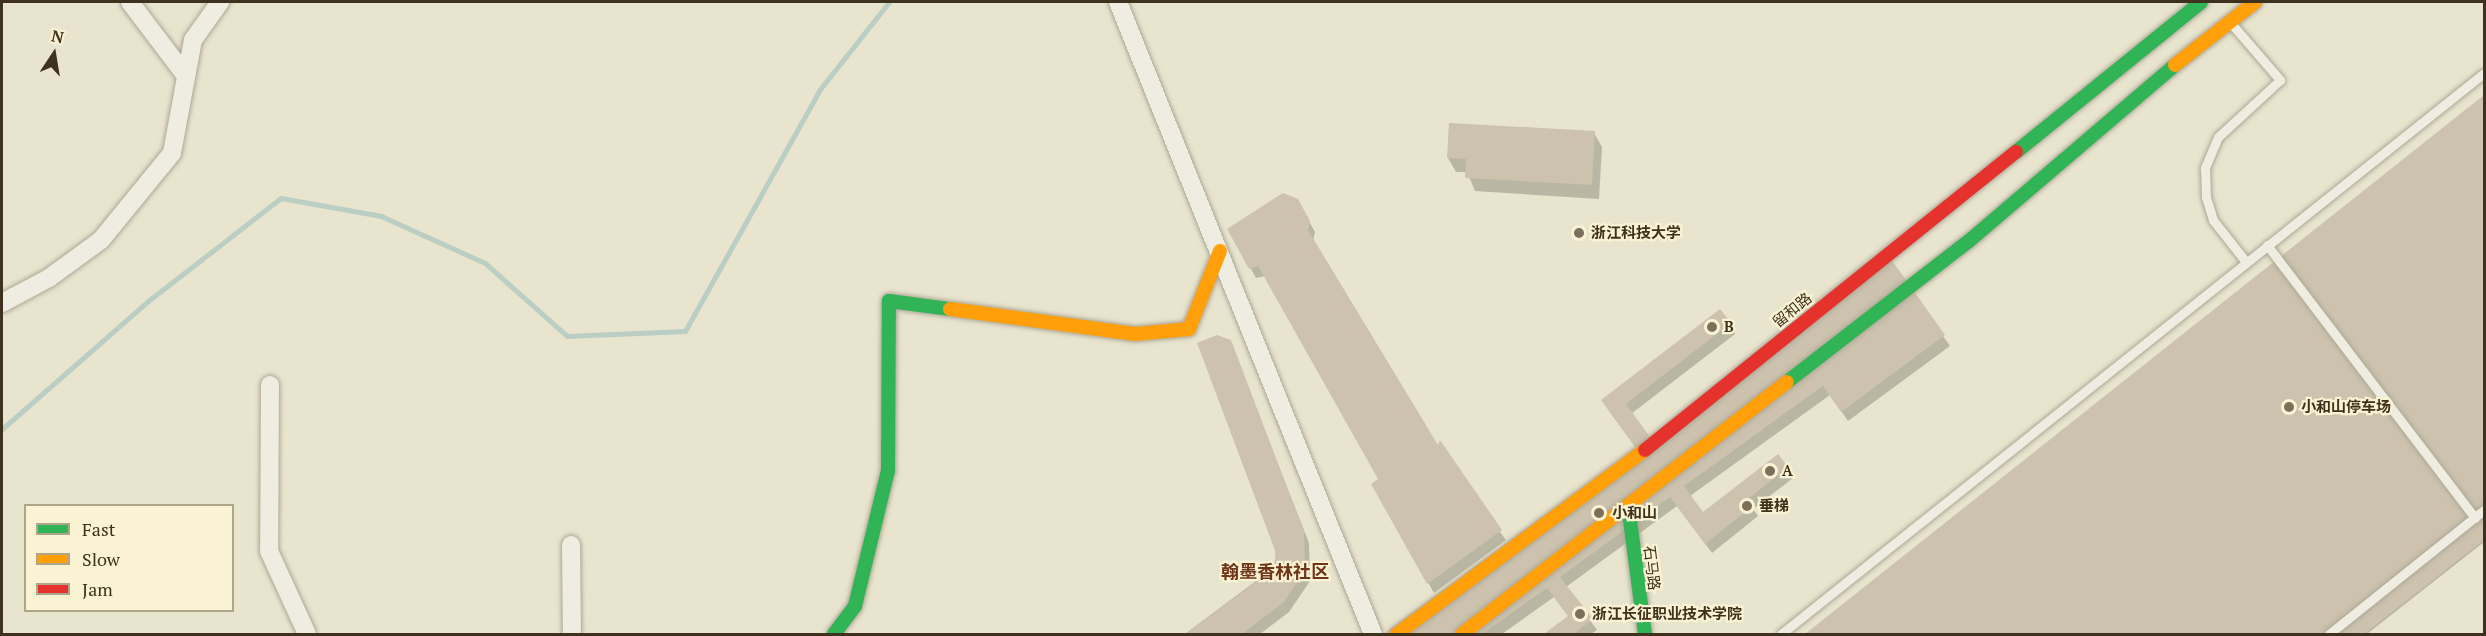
<!DOCTYPE html>
<html>
<head>
<meta charset="utf-8">
<style>
	body { margin:0 }
	#map { position:relative; width:2486px; height:636px; overflow:hidden; background:#e8e4ce; font-family:"PT Serif","Noto Sans SC",serif }
	div>[style] { position:absolute }
	[style*='--x'] { left:calc(var(--x)*1px); top:calc(var(--y)*1px); width:calc(var(--w)*1px); rotate:calc(var(--a)*1deg) }
	.shadow>* { inset:0; background:#0003 }
	.stream>* { height:5px; margin:-2.5px; padding:0 2.5px; transform-origin:2.5px; border-radius:2.5px; background:#bacec4 }
	.building>* { inset:0; background:#ccc2ae }
	.path>* { height:3px; margin-top:-1.5px; transform-origin:0; background:repeating-linear-gradient(90deg,#c8c4b6 0 4.5px,transparent 0 7.5px) }
	.roads { filter:drop-shadow(0 0 2px #ada896) drop-shadow(0 0 2px #ada896) }
	.lane>* { height:9px; margin:-4.5px; padding:0 4.5px; transform-origin:4.5px; border-radius:4.5px; background:#efece1 }
	.street>* { height:18px; margin:-9px; padding:0 9px; transform-origin:9px; border-radius:9px; background:#efece1 }
	.fast>* { height:14px; margin:-7px; padding:0 7px; transform-origin:7px; border-radius:7px; background:#30b455 }
	.slow>* { height:14px; margin:-7px; padding:0 7px; transform-origin:7px; border-radius:7px; background:#ff9f0a }
	.jam>* { height:14px; margin:-7px; padding:0 7px; transform-origin:7px; border-radius:7px; background:#e5322d }
	.dots>* { width:16px; height:16px; translate:-50% -50%; box-sizing:border-box; border:3px solid #f9f3d4; border-radius:50% }
	span { translate:-50% -50%; white-space:nowrap; text-align:center; line-height:1.15; -webkit-text-stroke:4.5px #f9f3d4; paint-order:stroke }
	.poi-label { font-size:15px; color:#3e311d; font-weight:700 }
	.left { translate:0 -50%; text-align:left }
	.street-label { font-size:15px; color:#3e311d }
	.quarter-label { font-size:18px; color:#6f3518; font-weight:700 }
	.frame { position:absolute; inset:0; border:3px solid #3e311d; pointer-events:none }
	.legend { position:absolute; left:24px; top:504px; width:210px; height:108px; box-sizing:border-box; background:#f9f3d4; border:2px solid #aea58b; margin:0; padding:8px 10px; list-style:none; font-size:18px; color:#3e311d }
	.legend li { display:flex; align-items:center; gap:12px; height:30px }
	.legend b { width:30px; border:2px solid #aea58b }
	.north { position:absolute; left:24px; top:24px; width:60px; height:60px; -webkit-text-stroke:4px #f9f3d4; paint-order:stroke; rotate:12deg; font-size:16px; font-weight:700; line-height:24px; text-align:center; color:#3e311d }
	.north::after { content:''; display:block; margin:auto; width:21px; height:27px; background:#3e311d; clip-path:polygon(50% 0,100% 100%,50% 72%,0 100%) }
</style>
</head>
<body>
<div id="map">
	<div class="shadow">
		<div style="clip-path:polygon(2484px 96px,2484px 542px,2367px 634px,1807px 634px)"></div>
		<div style="clip-path:polygon(1594px 133px,1602px 147px,1599px 199px,1475px 191px,1467px 172px,1456px 172px,1448px 158px)"></div>
		<div style="clip-path:polygon(1297px 200px,1315px 232px,1313px 241px,1438px 448px,1506px 540px,1434px 593px,1373px 484px,1380px 479px,1265px 276px,1256px 278px,1229px 229px)"></div>
		<div style="clip-path:polygon(1890px 261px,1950px 346px,1848px 421px,1830px 395px,1690px 496px,1703px 514px,1777px 456px,1793px 478px,1753px 509px,1758px 516px,1712px 553px,1677px 506px,1566px 587px,1597px 630px,1591px 634px,1546px 634px,1569px 617px,1554px 597px,1502px 634px,1385px 634px,1637px 449px,1609px 411px,1730px 324px,1735px 334px,1631px 414px,1650px 439px)"></div>
		<div style="clip-path:polygon(1230px 342px,1309px 543px,1310px 581px,1289px 612px,1260px 634px,1185px 634px,1276px 566px,1275px 542px)"></div>
	</div>
	<div class="stream">
		<div style="--x:2;--y:429;--w:194;--a:-41.2"></div>
		<div style="--x:148;--y:301;--w:168;--a:-37.8"></div>
		<div style="--x:281;--y:198;--w:102;--a:10.2"></div>
		<div style="--x:381;--y:216;--w:114;--a:24.3"></div>
		<div style="--x:485;--y:263;--w:110;--a:41.7"></div>
		<div style="--x:567;--y:336;--w:118;--a:-2.4"></div>
		<div style="--x:685;--y:331;--w:278;--a:-60.8"></div>
		<div style="--x:821;--y:88;--w:110;--a:-51.7"></div>
	</div>
	<div class="building">
		<div style="clip-path:polygon(2484px 95px,2484px 540px,2364px 634px,1805px 634px)"></div>
		<div style="clip-path:polygon(1449px 123px,1595px 131px,1592px 185px,1465px 178px,1466px 159px,1447px 158px)"></div>
		<div style="clip-path:polygon(1283px 193px,1298px 199px,1310px 221px,1308px 230px,1438px 445px,1440px 440px,1502px 530px,1427px 584px,1371px 484px,1378px 479px,1258px 266px,1249px 269px,1227px 229px)"></div>
		<div style="clip-path:polygon(1891px 259px,1945px 335px,1841px 412px,1823px 386px,1684px 486px,1703px 512px,1778px 454px,1788px 467px,1748px 499px,1753px 506px,1705px 544px,1670px 497px,1560px 577px,1593px 619px,1573px 634px,1544px 634px,1568px 616px,1547px 588px,1482px 634px,1383px 634px,1636px 448px,1601px 400px,1720px 309px,1731px 323px,1626px 404px,1650px 437px)"></div>
		<div style="clip-path:polygon(1217px 335px,1231px 340px,1304px 532px,1305px 570px,1284px 602px,1242px 634px,1186px 634px,1264px 576px,1274px 565px,1276px 553px,1197px 343px)"></div>
	</div>
	<div class="path">
		<div style="--x:1690;--y:344;--w:38;--a:-39"></div>
		<div style="--x:1747;--y:489;--w:40;--a:-40"></div>
	</div>
	<div class="roads">
		<div class="lane">
			<div style="--x:2230;--y:22;--w:77;--a:49.2"></div>
			<div style="--x:2280;--y:80;--w:84;--a:137.4"></div>
			<div style="--x:2218;--y:137;--w:34;--a:113"></div>
			<div style="--x:2205;--y:168;--w:29;--a:88"></div>
			<div style="--x:2206;--y:197;--w:24;--a:73"></div>
			<div style="--x:2213;--y:220;--w:53;--a:51.8"></div>
			<div style="--x:2267;--y:245;--w:343;--a:52.7"></div>
			<div style="--x:1781;--y:634;--w:899;--a:-38.59"></div>
			<div style="--x:2329;--y:634;--w:198;--a:-38.7"></div>
		</div>
		<div class="street">
			<div style="--x:130;--y:2;--w:93;--a:52.9"></div>
			<div style="--x:1118;--y:2;--w:682;--a:68.03"></div>
			<div style="--x:2;--y:303;--w:53;--a:-28"></div>
			<div style="--x:49;--y:278;--w:64;--a:-36.2"></div>
			<div style="--x:101;--y:240;--w:112;--a:-50.8"></div>
			<div style="--x:172;--y:153;--w:115;--a:-79.5"></div>
			<div style="--x:193;--y:40;--w:47;--a:-54.6"></div>
			<div style="--x:270;--y:385;--w:166;--a:90.3"></div>
			<div style="--x:269;--y:551;--w:91;--a:65.4"></div>
			<div style="--x:571;--y:545;--w:89;--a:89.4"></div>
		</div>
		<div class="fast">
			<div style="--x:2016;--y:152;--w:238;--a:-39"></div>
			<div style="--x:1787;--y:382;--w:230;--a:-37.8"></div>
			<div style="--x:1969;--y:241;--w:271;--a:-40.5"></div>
			<div style="--x:1628;--y:505;--w:130;--a:82.5"></div>
			<div style="--x:834;--y:634;--w:35;--a:-53"></div>
			<div style="--x:855;--y:606;--w:139;--a:-76.3"></div>
			<div style="--x:888;--y:471;--w:170;--a:-89.7"></div>
			<div style="--x:889;--y:301;--w:62;--a:7.5"></div>
		</div>
		<div class="slow">
			<div style="--x:2175;--y:65;--w:102;--a:-38.2"></div>
			<div style="--x:950;--y:309;--w:187;--a:7.7"></div>
			<div style="--x:1135;--y:334;--w:54;--a:-5.3"></div>
			<div style="--x:1189;--y:329;--w:84;--a:-68.3"></div>
			<div style="--x:1397;--y:634;--w:309;--a:-36.6"></div>
			<div style="--x:1462;--y:634;--w:411;--a:-37.8"></div>
		</div>
		<div class="jam">
			<div style="--x:1645;--y:450;--w:476;--a:-38.8"></div>
		</div>
	</div>
	<div class="dots">
		<div style="left:1579px;top:233px;background:#7a705b"></div>
		<div style="left:1712px;top:327px;background:#7a705b"></div>
		<div style="left:2289px;top:407px;background:#7a705b"></div>
		<div style="left:1770px;top:471px;background:#7a705b"></div>
		<div style="left:1747px;top:506px;background:#7a705b"></div>
		<div style="left:1599px;top:513px;background:#7a705b"></div>
		<div style="left:1580px;top:614px;background:#7a705b"></div>
	</div>
	<div class="poi-label">
		<span class="left" style="left:1591px;top:233px">浙江科技大学</span>
		<span class="left" style="left:1724px;top:327px">B</span>
		<span class="left" style="left:2301px;top:407px">小和山停车场</span>
		<span class="left" style="left:1782px;top:471px">A</span>
		<span class="left" style="left:1759px;top:506px">垂梯</span>
		<span class="left" style="left:1612px;top:513px">小和山</span>
		<span class="left" style="left:1592px;top:614px">浙江长征职业技术学院</span>
	</div>
	<div class="street-label">
		<span style="left:1792px;top:310px;rotate:-39deg">留和路</span>
		<span style="left:1652px;top:568px;rotate:83deg">石马路</span>
	</div>
	<div class="quarter-label">
		<span style="left:1275px;top:571px">翰墨香林社区</span>
	</div>
	<div class="frame"></div>
	<ul class="legend">
	<li><b style="height:8px;background:#30b455"></b>Fast</li>
	<li><b style="height:8px;background:#ff9f0a"></b>Slow</li>
	<li><b style="height:8px;background:#e5322d"></b>Jam</li>
	</ul>
	<div class="north">N</div>
</div>
</body>
</html>
